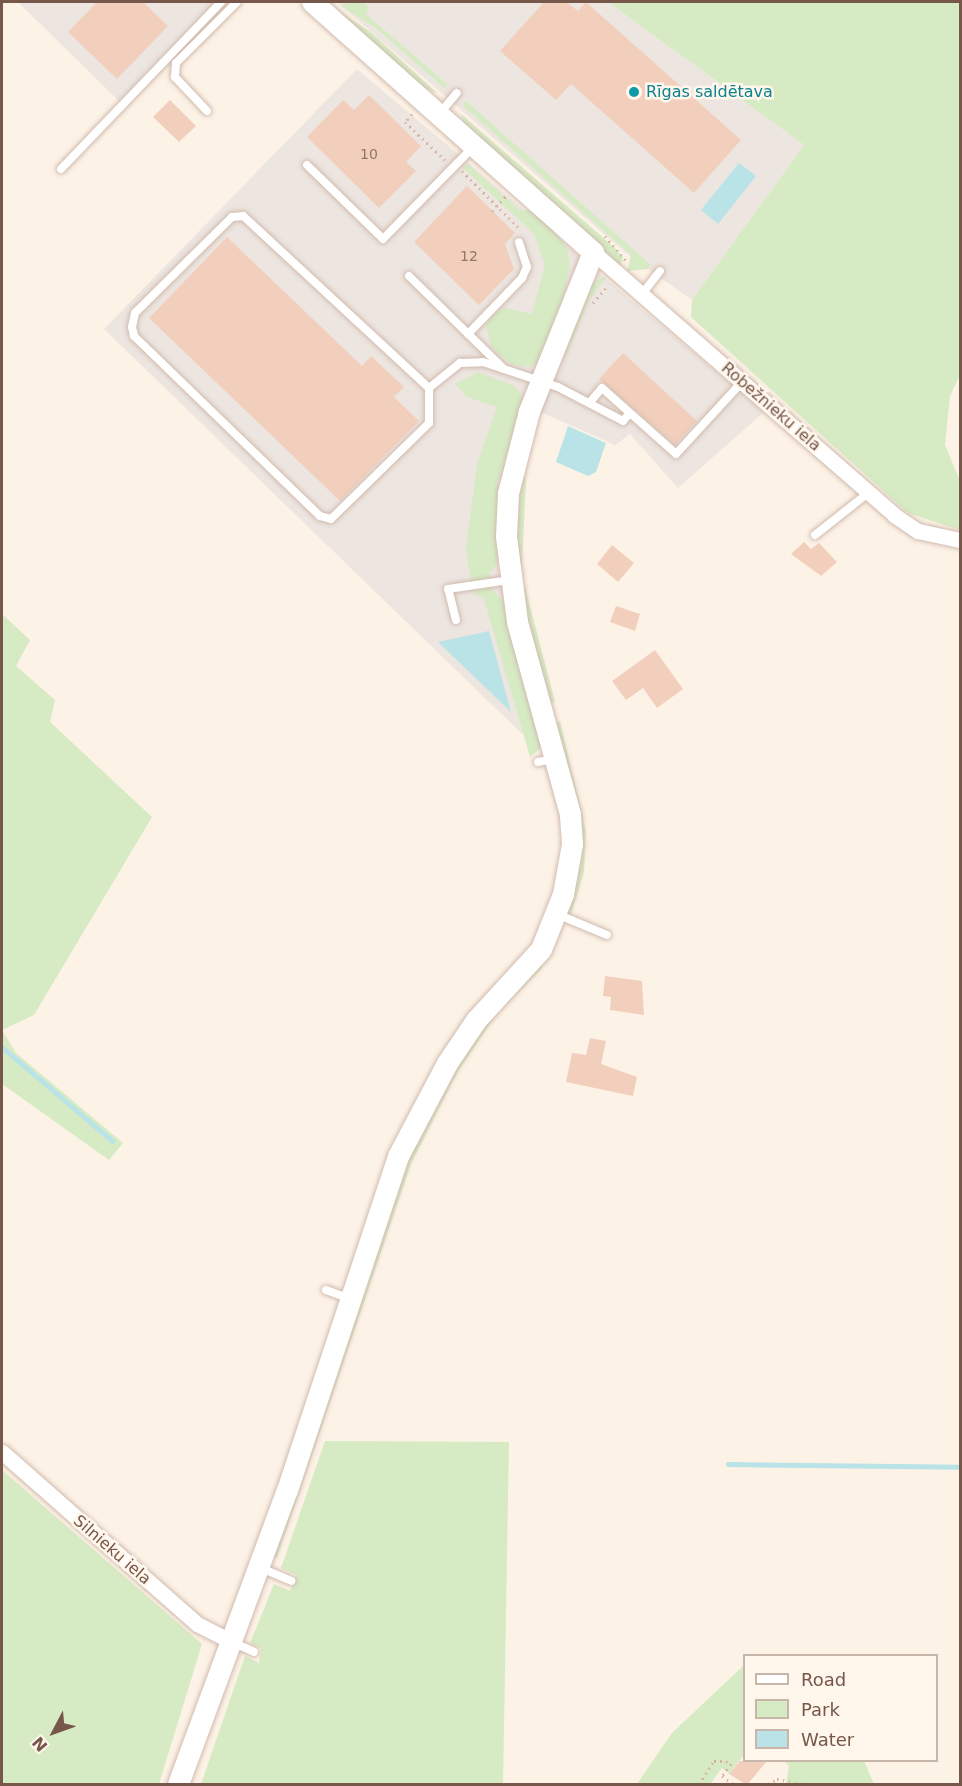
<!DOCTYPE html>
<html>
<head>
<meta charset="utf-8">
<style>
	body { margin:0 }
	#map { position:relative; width:962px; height:1786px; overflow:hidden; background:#fdf2e6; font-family:"DejaVu Sans",sans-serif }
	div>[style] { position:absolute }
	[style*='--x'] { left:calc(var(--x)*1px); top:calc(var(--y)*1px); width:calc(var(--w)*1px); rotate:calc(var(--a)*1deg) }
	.industrial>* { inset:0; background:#ede5e0 }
	.green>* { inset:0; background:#d6ebc4 }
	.water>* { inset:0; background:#bae3e7 }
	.stream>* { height:4.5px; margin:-2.25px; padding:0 2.25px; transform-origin:2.25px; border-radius:2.25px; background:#bae3e7 }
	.building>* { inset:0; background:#f2cfbd }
	.path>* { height:3px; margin-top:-1.5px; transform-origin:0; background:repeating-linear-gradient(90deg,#d8b2a0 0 1.5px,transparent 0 6px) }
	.roads { filter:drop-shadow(0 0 2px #d0bbae) drop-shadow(0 0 2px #d0bbae) }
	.lane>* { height:8px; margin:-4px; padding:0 4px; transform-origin:4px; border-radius:4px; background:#fff }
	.street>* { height:15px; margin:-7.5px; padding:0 7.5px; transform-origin:7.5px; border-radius:7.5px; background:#fff }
	.secondary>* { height:21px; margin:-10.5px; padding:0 10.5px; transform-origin:10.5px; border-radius:10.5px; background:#fff }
	.dots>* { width:16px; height:16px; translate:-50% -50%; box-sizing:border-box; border:3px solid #fff6ec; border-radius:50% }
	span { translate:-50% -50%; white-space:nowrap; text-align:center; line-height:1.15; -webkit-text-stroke:5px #fff6ec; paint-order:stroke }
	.number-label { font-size:14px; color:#957567 }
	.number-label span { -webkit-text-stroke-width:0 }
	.culture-label { font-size:16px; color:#0d838f }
	.left { translate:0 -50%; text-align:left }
	.street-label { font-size:16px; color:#76574a }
	.frame { position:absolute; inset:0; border:3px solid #76574a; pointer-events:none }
	.legend { position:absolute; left:743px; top:1654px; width:195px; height:108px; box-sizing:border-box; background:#fff6ec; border:2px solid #c8b6ab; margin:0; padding:8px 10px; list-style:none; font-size:18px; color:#76574a }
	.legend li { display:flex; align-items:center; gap:12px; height:30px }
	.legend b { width:30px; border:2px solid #c8b6ab }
	.north { position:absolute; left:24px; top:1702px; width:60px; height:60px; -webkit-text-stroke:4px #fff6ec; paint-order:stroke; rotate:229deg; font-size:16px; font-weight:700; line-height:24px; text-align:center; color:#76574a }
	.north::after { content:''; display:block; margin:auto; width:21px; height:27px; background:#76574a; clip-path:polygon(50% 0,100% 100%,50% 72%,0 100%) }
</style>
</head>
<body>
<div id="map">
	<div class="industrial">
		<div style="clip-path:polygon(18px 2px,217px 2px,120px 102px)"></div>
		<div style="clip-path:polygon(337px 2px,608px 2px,804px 145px,692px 300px,627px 254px)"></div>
		<div style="clip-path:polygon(357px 69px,764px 412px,678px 488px,630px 434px,615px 445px,525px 405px,500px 500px,498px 567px,540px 737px,521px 733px,104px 329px)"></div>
	</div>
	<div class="green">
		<div style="clip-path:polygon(347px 2px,363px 2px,369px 8px,366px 14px,448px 85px,444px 88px,377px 29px,341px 6px)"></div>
		<div style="clip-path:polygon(608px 2px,960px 2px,960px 375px,950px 396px,945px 445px,960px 481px,960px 530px,908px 513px,691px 317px,692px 300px,804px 145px)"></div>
		<div style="clip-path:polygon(336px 9px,372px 33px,437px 93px,422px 88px)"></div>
		<div style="clip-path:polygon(466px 101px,651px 265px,648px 269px,627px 271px,631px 255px,462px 105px)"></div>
		<div style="clip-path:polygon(461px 114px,615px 248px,623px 257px,620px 266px,464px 126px)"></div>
		<div style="clip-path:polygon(468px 164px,520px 210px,537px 211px,566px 246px,570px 263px,563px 301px,542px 360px,530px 367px,511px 364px,492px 348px,486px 327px,492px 315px,505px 308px,532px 314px,545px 265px,534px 234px,463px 168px)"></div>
		<div style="clip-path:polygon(607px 276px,588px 302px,567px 355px,560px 352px,590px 283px)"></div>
		<div style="clip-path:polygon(478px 372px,513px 385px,523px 396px,498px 483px,497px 564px,489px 574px,492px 589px,503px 601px,541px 748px,530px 757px,484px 599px,473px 592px,466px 550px,477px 464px,497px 407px,467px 397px,455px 384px)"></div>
		<div style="clip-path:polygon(519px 475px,526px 478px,522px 567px,516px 567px)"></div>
		<div style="clip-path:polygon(525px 587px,555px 702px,548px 704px,518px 588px)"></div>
		<div style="clip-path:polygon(2px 614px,30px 640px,16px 666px,55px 700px,50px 722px,152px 817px,34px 1015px,2px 1030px)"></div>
		<div style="clip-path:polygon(560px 721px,586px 831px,584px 872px,571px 915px,565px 912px,571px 895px,554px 723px)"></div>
		<div style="clip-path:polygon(537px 962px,543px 967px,496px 1015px,457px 1073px,411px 1164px,277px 1558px,271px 1556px,406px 1157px,462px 1053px)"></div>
		<div style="clip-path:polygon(2px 1030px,16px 1053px,123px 1143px,109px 1160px,2px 1084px)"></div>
		<div style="clip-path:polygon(325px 1441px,509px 1442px,503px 1784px,201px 1784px,245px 1656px,259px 1663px,261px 1648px,250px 1643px,274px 1584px,290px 1591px,296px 1575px,281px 1568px)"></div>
		<div style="clip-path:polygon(2px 1470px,202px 1644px,159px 1784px,2px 1784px)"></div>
		<div style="clip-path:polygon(744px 1665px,744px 1755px,729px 1774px,722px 1768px,710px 1784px,637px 1784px,672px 1733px)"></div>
		<div style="clip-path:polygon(784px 1761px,864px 1761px,874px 1784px,786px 1784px,789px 1766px)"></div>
	</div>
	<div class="water">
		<div style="clip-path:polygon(739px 163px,756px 176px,718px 224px,701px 210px)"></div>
		<div style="clip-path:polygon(568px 426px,606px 443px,596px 472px,588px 476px,556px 462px)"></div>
		<div style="clip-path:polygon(489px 631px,511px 712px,438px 642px)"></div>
	</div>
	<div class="stream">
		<div style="--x:2;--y:1047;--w:145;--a:40.3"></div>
		<div style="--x:728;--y:1464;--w:232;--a:0.7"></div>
	</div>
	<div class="building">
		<div style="clip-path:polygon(97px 2px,143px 2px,168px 26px,117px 79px,68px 32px)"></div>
		<div style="clip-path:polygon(544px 2px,566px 2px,578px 11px,586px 2px,741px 140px,694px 193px,571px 84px,556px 100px,500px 51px)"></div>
		<div style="clip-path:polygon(369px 95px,421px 146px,406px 162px,416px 171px,379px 208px,307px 137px,343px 100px,354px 110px)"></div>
		<div style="clip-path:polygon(170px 100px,196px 126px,179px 142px,153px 117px)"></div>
		<div style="clip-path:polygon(467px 186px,515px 233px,505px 244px,514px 269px,479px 305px,414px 242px)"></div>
		<div style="clip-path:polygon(227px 237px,362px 366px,371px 356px,404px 387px,394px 397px,419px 421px,340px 501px,149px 318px)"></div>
		<div style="clip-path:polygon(623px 353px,697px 421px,675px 445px,599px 379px)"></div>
		<div style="clip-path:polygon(804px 542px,811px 549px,819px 543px,837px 562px,821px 576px,791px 554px)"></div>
		<div style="clip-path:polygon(612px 545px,634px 563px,618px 582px,597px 564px)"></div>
		<div style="clip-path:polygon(616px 606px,640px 614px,635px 631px,610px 622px)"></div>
		<div style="clip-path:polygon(655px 650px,683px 689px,657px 708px,643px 688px,626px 700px,612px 681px)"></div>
		<div style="clip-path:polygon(605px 976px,642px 981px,644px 1015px,610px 1010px,611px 997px,603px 996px)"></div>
		<div style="clip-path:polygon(590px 1038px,606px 1041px,601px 1064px,637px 1077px,633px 1096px,566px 1082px,572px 1053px,586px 1055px)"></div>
		<div style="clip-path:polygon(740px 1761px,767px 1761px,747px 1785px,729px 1774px)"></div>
	</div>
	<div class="path">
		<div style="--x:412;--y:114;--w:11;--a:131"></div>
		<div style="--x:405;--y:122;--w:55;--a:43.5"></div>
		<div style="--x:462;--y:171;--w:83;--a:45"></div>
		<div style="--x:492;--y:211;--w:21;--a:-47"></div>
		<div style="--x:605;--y:236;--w:34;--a:50"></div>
		<div style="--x:593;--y:303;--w:23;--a:-50"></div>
		<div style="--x:699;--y:1784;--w:27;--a:-57"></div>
		<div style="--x:714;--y:1761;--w:12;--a:0"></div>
		<div style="--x:726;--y:1761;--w:6;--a:31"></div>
		<div style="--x:731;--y:1764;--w:15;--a:127"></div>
		<div style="--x:722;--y:1776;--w:14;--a:36"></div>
		<div style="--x:768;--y:1784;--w:10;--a:-29"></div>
		<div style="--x:777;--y:1779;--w:25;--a:11"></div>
	</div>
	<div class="roads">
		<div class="lane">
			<div style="--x:207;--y:111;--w:47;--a:-133.3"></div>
			<div style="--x:175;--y:77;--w:14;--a:-86"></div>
			<div style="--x:176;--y:63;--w:86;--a:-45"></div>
			<div style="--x:440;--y:113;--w:26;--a:-50"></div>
			<div style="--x:307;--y:165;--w:106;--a:44.2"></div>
			<div style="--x:383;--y:239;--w:129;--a:-45.6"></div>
			<div style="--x:61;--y:169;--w:231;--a:-46.2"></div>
			<div style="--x:409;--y:276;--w:132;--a:44.4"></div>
			<div style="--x:642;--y:294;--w:29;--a:-52"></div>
			<div style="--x:468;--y:334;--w:78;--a:-46"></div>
			<div style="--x:522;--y:278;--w:12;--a:-66"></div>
			<div style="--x:527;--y:267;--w:26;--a:-108"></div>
			<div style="--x:429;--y:388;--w:253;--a:-137.2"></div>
			<div style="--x:243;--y:216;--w:11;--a:175"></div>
			<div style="--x:232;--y:217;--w:136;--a:135.3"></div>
			<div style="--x:135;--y:313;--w:14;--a:102"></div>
			<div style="--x:132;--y:327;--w:9;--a:77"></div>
			<div style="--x:134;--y:336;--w:259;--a:44.1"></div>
			<div style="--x:320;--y:516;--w:11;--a:15"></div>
			<div style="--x:331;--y:519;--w:137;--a:-44.4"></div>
			<div style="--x:429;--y:423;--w:35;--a:-90"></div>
			<div style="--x:429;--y:388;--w:40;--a:-39"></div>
			<div style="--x:460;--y:363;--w:23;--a:-2"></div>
			<div style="--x:483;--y:362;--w:79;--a:18.4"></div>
			<div style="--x:558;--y:387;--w:73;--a:27.6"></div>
			<div style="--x:623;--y:421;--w:9;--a:-49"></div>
			<div style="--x:591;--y:401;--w:17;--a:-50"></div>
			<div style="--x:602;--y:388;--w:99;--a:41.7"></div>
			<div style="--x:676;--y:454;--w:99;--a:-47.5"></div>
			<div style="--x:815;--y:535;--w:68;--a:-38.4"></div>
			<div style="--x:456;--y:620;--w:32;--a:-104"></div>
			<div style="--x:448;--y:589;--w:63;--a:-8.3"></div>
			<div style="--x:538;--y:762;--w:15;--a:-11"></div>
			<div style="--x:557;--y:914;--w:54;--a:22.8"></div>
			<div style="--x:326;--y:1290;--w:23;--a:20"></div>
			<div style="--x:261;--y:1568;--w:33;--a:23"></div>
			<div style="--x:232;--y:1642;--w:24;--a:24"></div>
		</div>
		<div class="street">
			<div style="--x:593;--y:252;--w:400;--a:41.1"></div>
			<div style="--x:894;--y:515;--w:29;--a:34"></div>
			<div style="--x:918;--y:531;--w:43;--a:12.1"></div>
			<div style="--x:2;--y:1452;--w:260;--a:41.4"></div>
			<div style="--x:197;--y:1624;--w:35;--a:27"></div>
		</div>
		<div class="secondary">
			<div style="--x:178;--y:1784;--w:314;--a:-69.7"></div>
			<div style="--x:287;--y:1490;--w:352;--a:-71.6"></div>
			<div style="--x:398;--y:1156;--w:105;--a:-62.2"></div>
			<div style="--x:447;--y:1063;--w:52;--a:-56"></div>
			<div style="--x:476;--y:1020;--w:96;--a:-47.5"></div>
			<div style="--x:541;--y:949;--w:59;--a:-68.2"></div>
			<div style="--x:563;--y:894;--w:51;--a:-79.8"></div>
			<div style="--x:572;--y:844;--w:30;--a:-94"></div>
			<div style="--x:570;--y:814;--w:200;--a:-105.4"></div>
			<div style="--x:517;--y:621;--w:86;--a:-97.4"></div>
			<div style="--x:506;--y:536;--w:43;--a:-87.3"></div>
			<div style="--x:508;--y:493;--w:85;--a:-75.6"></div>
			<div style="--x:529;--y:411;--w:171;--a:-68.1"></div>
			<div style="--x:593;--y:252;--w:376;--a:-138.3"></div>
		</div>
	</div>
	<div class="dots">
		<div style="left:634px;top:92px;background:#0f9aa8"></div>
	</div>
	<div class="number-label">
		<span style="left:369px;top:154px">10</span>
		<span style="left:469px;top:256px">12</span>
	</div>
	<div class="culture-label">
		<span class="left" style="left:646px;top:92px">Rīgas saldētava</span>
	</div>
	<div class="street-label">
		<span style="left:771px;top:407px;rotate:41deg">Robežnieku iela</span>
		<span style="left:112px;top:1550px;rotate:41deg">Silnieku iela</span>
	</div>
	<div class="frame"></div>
	<ul class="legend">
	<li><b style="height:8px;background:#fff"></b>Road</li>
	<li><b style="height:16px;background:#d6ebc4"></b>Park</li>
	<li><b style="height:16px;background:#bae3e7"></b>Water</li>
	</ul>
	<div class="north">N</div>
</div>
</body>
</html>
